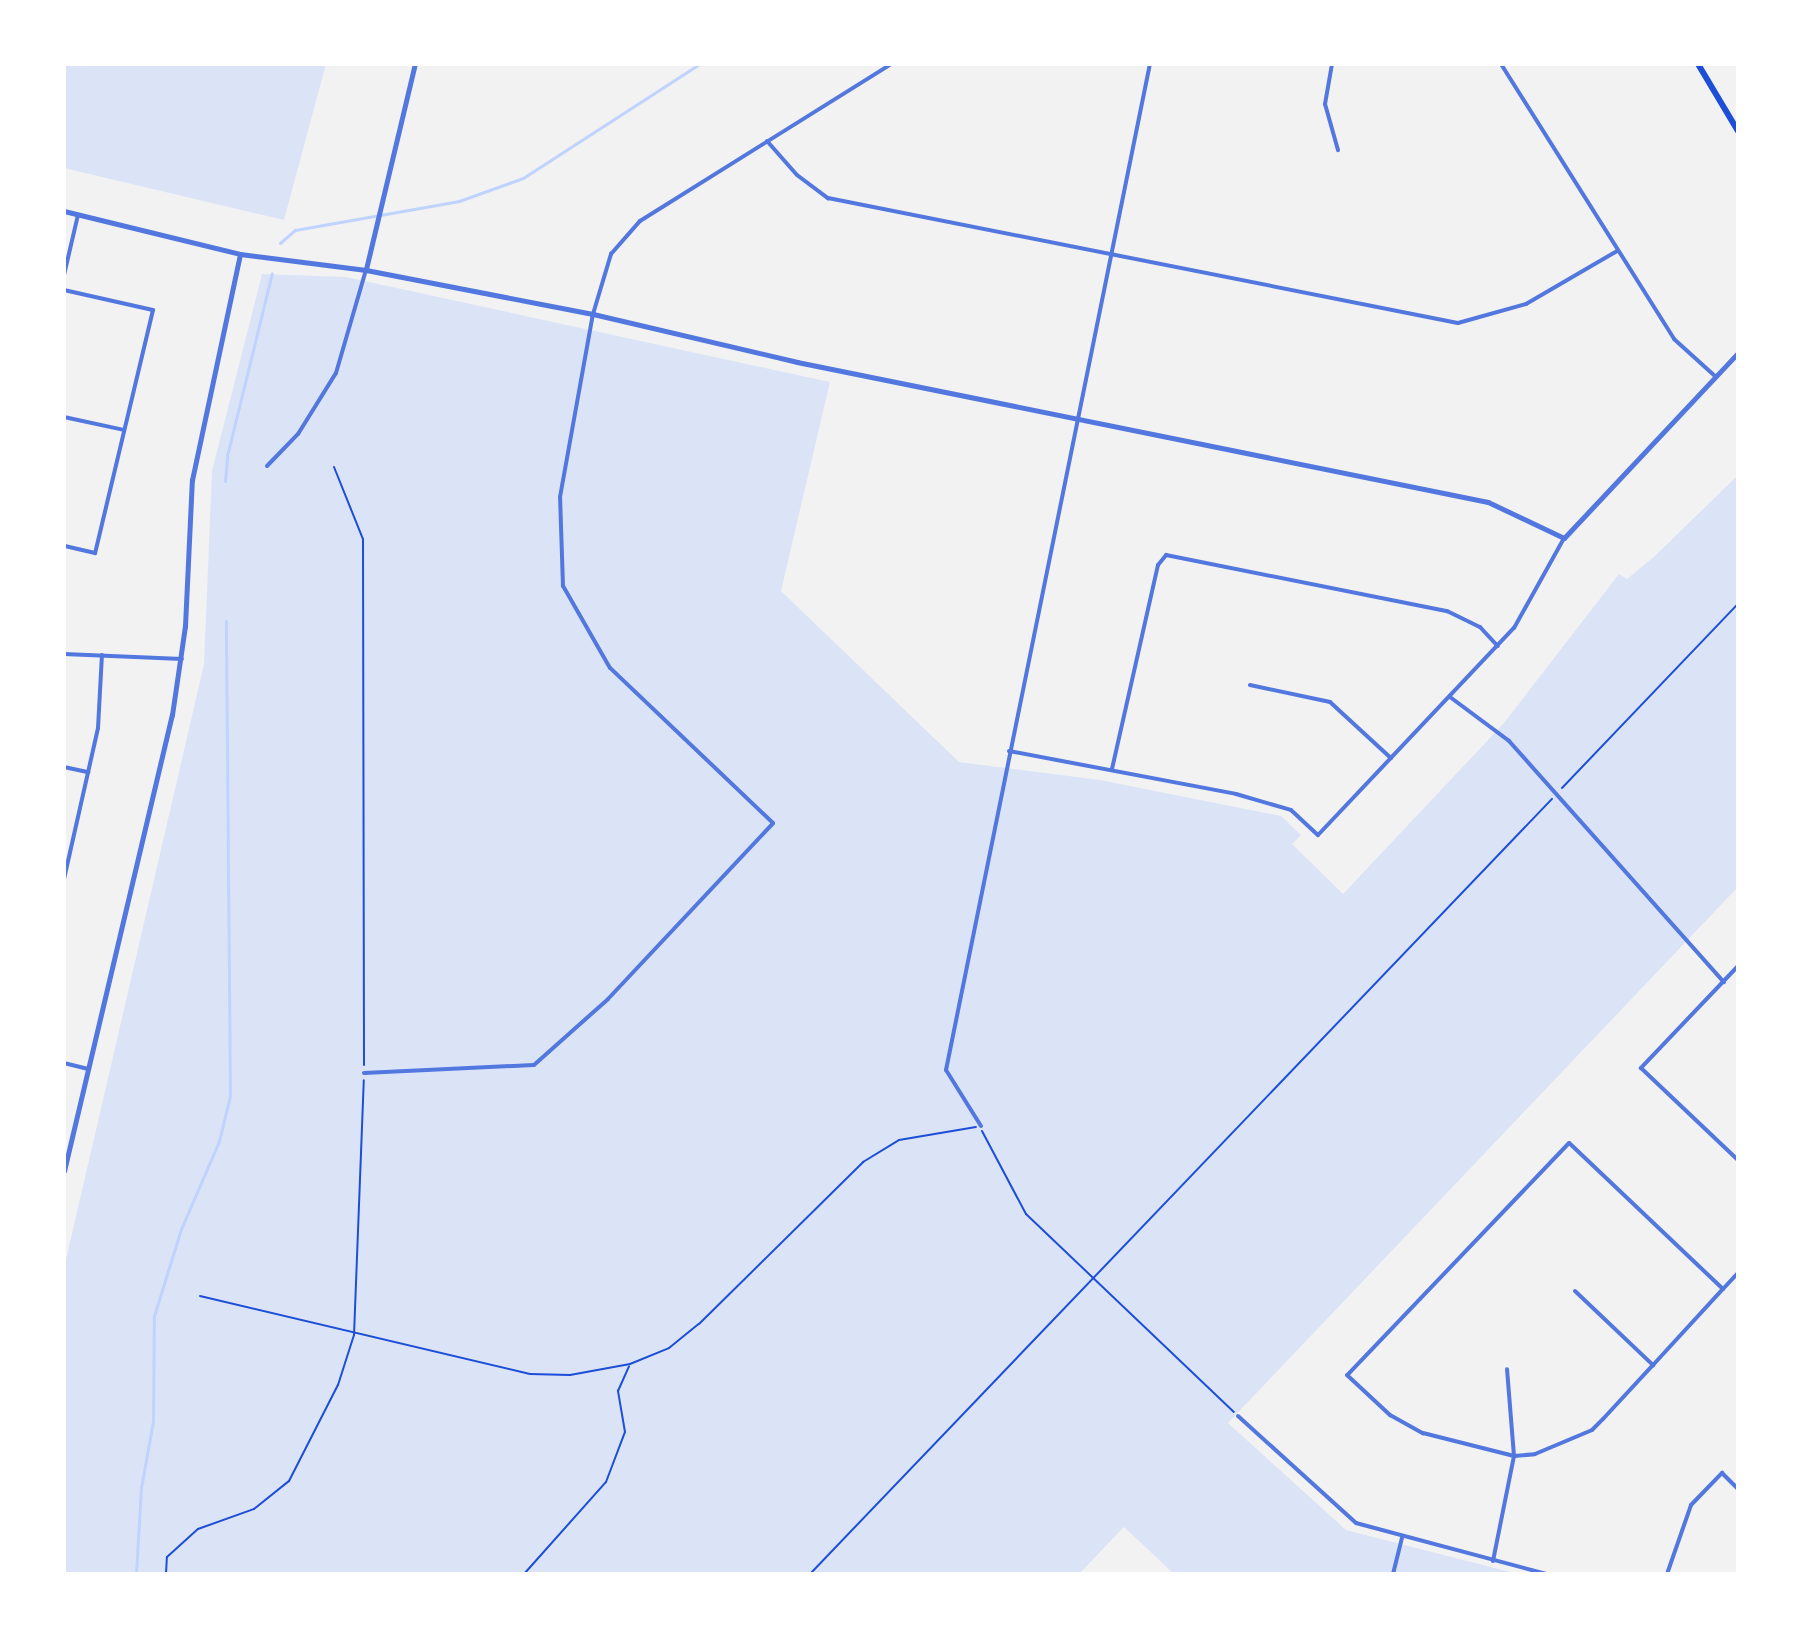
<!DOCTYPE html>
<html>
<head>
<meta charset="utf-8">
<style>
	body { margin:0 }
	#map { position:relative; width:1802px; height:1638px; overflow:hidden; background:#f2f2f2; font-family:Signika,sans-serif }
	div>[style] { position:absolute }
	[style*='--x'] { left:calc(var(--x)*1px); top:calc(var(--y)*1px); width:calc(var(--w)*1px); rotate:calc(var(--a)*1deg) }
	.green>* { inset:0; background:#dbe4f7 }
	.stream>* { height:3px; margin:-1.5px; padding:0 1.5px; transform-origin:1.5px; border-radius:1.5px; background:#bfd3fe }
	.path>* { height:2px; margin:-1px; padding:0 1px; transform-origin:1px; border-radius:1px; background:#1d4ed8 }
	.minor>* { height:4px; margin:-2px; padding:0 2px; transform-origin:2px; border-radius:2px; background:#5277de }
	.tertiary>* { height:5px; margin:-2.5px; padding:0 2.5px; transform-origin:2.5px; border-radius:2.5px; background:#5277de }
	.secondary>* { height:6px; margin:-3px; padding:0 3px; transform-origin:3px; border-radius:3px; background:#1d4ed8 }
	span { translate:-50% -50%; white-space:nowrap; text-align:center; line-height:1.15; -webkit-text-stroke:8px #fff; paint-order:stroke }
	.frame { position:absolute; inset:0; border:66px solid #fff; pointer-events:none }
</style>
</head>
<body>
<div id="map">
	<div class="green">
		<div style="clip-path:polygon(64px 64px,326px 64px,284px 220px,64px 168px)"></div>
		<div style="clip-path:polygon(262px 274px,346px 277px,830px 382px,781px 591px,959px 762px,1100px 780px,1281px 816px,1301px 835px,1292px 844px,1343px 894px,1504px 723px,1619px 574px,1627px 579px,1655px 556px,1738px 475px,1738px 887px,1228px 1423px,1346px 1530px,1518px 1574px,1174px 1574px,1124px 1527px,1079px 1574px,64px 1574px,64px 1268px,204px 664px,212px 471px)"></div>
	</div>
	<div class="stream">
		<div style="--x:280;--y:243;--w:20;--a:-41"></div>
		<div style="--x:295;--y:230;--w:167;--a:-10"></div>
		<div style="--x:459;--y:201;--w:68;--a:-19.8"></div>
		<div style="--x:523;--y:178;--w:210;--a:-32.9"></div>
		<div style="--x:225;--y:481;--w:25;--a:-85"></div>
		<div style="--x:227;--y:456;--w:188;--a:-76.2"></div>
		<div style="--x:136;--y:1574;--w:86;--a:-86.7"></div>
		<div style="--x:141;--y:1488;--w:68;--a:-79.8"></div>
		<div style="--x:153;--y:1421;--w:105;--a:-89.5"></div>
		<div style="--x:154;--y:1316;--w:91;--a:-72.8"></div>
		<div style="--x:181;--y:1229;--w:96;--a:-66.6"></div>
		<div style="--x:219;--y:1141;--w:46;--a:-76.3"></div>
		<div style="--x:230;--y:1096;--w:475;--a:-90.5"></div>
	</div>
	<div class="path">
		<div style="--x:334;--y:467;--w:78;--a:68.1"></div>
		<div style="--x:363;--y:539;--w:526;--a:89.89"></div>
		<div style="--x:1562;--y:788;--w:255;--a:-46.3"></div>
		<div style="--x:982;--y:1131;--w:94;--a:62.1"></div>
		<div style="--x:1026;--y:1214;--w:287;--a:43.6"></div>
		<div style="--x:200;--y:1296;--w:339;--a:13.3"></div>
		<div style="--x:530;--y:1374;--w:40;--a:1.4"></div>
		<div style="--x:570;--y:1375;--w:61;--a:-10.4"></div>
		<div style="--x:630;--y:1364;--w:42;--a:-22.3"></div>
		<div style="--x:669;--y:1348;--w:38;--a:-39"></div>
		<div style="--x:699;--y:1324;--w:231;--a:-44.6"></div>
		<div style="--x:863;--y:1162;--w:42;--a:-31.4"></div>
		<div style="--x:899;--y:1140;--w:78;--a:-9.6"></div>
		<div style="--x:166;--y:1574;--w:17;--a:-87"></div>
		<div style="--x:167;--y:1557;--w:42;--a:-42.1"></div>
		<div style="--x:198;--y:1529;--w:59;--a:-19.7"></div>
		<div style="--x:254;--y:1509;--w:45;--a:-38.7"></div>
		<div style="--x:289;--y:1481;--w:108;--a:-63"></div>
		<div style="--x:338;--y:1385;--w:52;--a:-72.3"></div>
		<div style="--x:354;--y:1335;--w:255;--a:-87.8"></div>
		<div style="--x:524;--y:1574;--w:123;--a:-48.3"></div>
		<div style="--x:606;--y:1482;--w:53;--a:-69.2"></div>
		<div style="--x:625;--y:1432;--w:42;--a:-99.7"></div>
		<div style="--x:618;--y:1391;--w:27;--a:-66"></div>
		<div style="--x:810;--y:1574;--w:1073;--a:-46.25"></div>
	</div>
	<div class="minor">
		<div style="--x:1332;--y:64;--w:41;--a:99.9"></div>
		<div style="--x:1325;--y:104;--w:48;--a:74.2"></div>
		<div style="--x:1501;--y:64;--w:325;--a:57.8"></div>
		<div style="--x:1674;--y:339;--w:57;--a:42.1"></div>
		<div style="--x:767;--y:141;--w:45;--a:48.6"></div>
		<div style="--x:797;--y:175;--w:39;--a:37"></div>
		<div style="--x:828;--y:198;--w:642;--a:11.22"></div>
		<div style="--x:1458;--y:323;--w:71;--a:-15.6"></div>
		<div style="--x:1526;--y:304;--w:105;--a:-30.2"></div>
		<div style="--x:64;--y:275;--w:62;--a:-76.9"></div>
		<div style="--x:64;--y:290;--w:91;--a:12.7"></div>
		<div style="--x:153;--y:310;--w:250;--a:103.4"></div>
		<div style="--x:95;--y:553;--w:32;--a:-167"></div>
		<div style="--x:64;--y:417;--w:61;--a:12.2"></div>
		<div style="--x:267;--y:466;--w:45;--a:-45.9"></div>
		<div style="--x:298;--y:434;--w:72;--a:-58.1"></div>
		<div style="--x:336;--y:373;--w:107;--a:-73.8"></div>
		<div style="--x:64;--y:654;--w:118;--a:2.4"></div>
		<div style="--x:1250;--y:685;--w:82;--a:12"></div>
		<div style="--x:1330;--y:702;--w:83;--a:42.6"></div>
		<div style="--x:1450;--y:697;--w:74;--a:36.7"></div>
		<div style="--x:1509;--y:741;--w:323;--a:48.3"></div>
		<div style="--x:1009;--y:751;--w:231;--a:10.7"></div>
		<div style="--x:1236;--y:794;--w:57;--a:16.2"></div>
		<div style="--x:1291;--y:810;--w:37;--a:43"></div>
		<div style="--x:1318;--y:835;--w:285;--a:-46.6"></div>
		<div style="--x:1514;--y:628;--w:103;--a:-60.9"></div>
		<div style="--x:64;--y:767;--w:25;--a:12"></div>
		<div style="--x:1112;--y:769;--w:209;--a:-77.3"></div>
		<div style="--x:1158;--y:565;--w:13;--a:-51"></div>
		<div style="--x:1166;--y:555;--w:287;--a:11.3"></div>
		<div style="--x:1447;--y:611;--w:37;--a:26"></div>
		<div style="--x:1480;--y:627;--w:26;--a:47"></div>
		<div style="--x:64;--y:879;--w:155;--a:-77.3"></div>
		<div style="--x:98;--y:728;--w:73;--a:-86.9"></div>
		<div style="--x:1738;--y:966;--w:141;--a:133.6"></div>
		<div style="--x:1641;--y:1068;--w:134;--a:43.5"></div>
		<div style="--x:64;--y:1063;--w:25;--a:14"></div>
		<div style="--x:364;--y:1073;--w:170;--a:-2.7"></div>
		<div style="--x:534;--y:1065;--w:99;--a:-41.7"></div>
		<div style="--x:608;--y:999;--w:241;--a:-46.8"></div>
		<div style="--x:773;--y:823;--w:225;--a:-136.4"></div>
		<div style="--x:610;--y:668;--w:95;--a:-119.8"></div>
		<div style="--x:563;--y:586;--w:89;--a:-91.9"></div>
		<div style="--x:560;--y:497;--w:186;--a:-79.8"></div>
		<div style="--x:593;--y:314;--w:63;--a:-73.3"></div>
		<div style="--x:611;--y:254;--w:44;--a:-48.7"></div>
		<div style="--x:640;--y:221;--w:296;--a:-32"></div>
		<div style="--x:981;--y:1126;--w:66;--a:-122"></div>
		<div style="--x:946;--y:1070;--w:1026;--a:-78.54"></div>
		<div style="--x:1723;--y:1289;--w:212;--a:-136.5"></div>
		<div style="--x:1569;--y:1143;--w:321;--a:133.7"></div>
		<div style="--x:1347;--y:1375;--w:59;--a:42.9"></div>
		<div style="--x:1390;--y:1415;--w:38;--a:29"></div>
		<div style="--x:1423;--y:1433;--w:94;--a:14.2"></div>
		<div style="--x:1514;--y:1456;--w:21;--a:-5"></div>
		<div style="--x:1535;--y:1454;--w:62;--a:-22.8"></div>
		<div style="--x:1592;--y:1430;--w:16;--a:-45"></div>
		<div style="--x:1603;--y:1419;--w:74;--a:-47.2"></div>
		<div style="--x:1653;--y:1365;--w:103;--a:-47.4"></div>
		<div style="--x:1723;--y:1289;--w:22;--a:-47"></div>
		<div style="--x:1575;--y:1291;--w:108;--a:43.5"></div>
		<div style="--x:1238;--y:1416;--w:159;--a:42.2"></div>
		<div style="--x:1356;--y:1523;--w:198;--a:15"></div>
		<div style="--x:1493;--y:1561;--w:107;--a:-78.7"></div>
		<div style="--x:1514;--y:1456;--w:87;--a:-94.6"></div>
		<div style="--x:1393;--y:1574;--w:37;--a:-76"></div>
		<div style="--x:1667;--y:1574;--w:73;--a:-70.8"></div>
		<div style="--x:1691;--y:1505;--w:45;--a:-45.9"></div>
		<div style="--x:1722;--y:1473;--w:23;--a:45"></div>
	</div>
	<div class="tertiary">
		<div style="--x:64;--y:211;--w:181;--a:13.7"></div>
		<div style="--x:240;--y:254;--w:127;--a:7.2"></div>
		<div style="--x:366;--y:270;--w:231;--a:11"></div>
		<div style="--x:593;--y:314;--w:210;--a:13.2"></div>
		<div style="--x:797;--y:362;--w:705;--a:11.45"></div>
		<div style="--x:1488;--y:502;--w:84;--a:25.3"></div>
		<div style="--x:1564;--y:538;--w:254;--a:-46.8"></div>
		<div style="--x:366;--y:269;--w:211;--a:-76.6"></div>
		<div style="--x:64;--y:1171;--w:469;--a:-76.7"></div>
		<div style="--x:172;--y:715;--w:90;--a:-81.7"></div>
		<div style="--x:185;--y:626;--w:146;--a:-87.3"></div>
		<div style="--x:192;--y:480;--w:231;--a:-78"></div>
	</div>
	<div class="secondary">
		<div style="--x:1698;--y:64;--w:78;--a:59.2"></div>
	</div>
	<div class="frame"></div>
</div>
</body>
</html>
